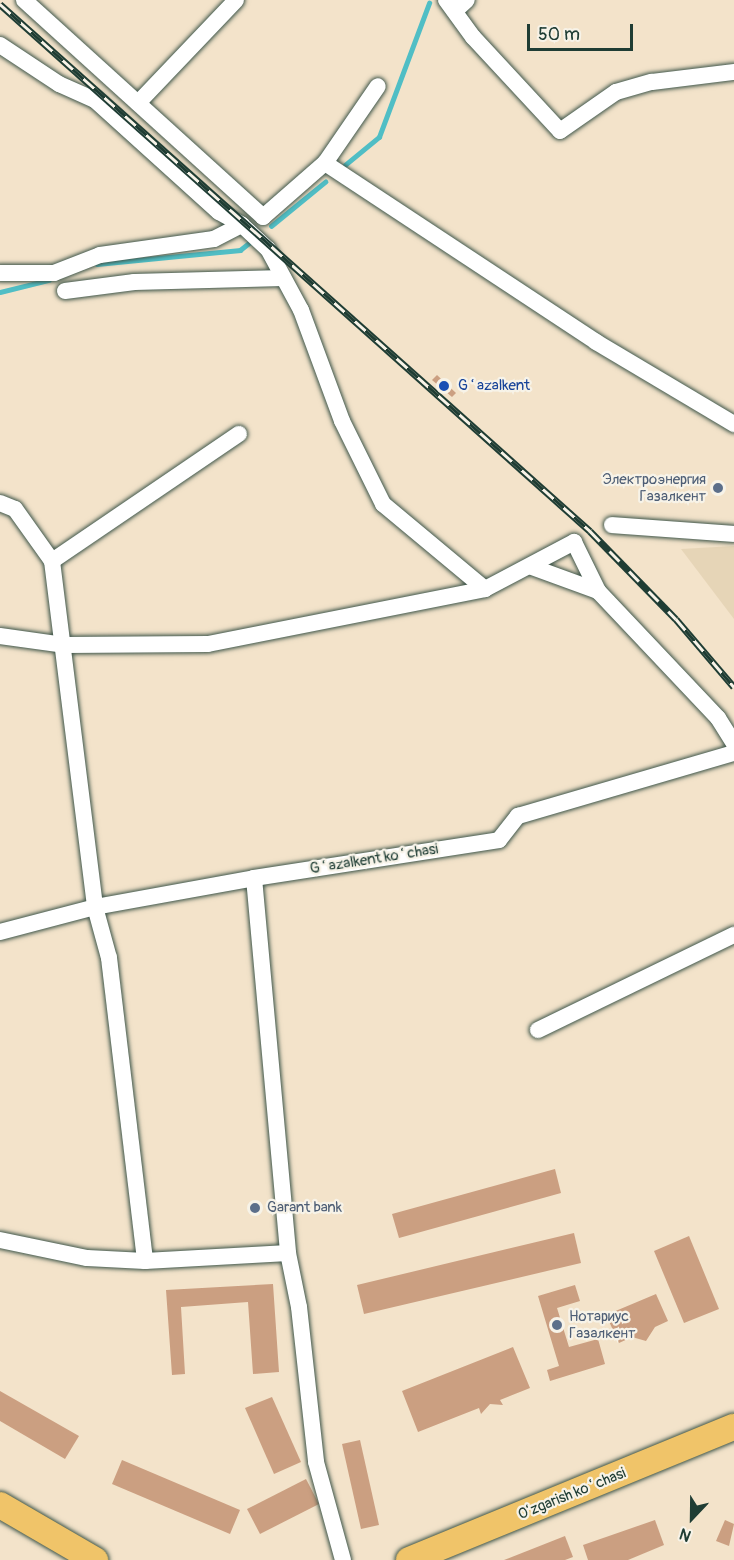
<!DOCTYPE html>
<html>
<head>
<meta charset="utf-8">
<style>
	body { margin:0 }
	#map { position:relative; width:734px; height:1560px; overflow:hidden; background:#f3e3ca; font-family:Pangolin,sans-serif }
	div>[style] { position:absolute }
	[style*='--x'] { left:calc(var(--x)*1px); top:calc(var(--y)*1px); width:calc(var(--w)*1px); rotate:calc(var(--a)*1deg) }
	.built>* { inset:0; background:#e6d5b7 }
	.stream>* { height:4.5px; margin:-2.25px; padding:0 2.25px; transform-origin:2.25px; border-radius:2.25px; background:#50bec5 }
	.building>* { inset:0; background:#cb9f81 }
	.roads { filter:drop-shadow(0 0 2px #3f564a) drop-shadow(0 0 2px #3f564a) }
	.street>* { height:16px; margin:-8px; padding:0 8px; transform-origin:8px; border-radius:8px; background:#fff }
	.primary>* { height:26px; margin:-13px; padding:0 13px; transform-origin:13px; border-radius:13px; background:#f0c469 }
	.rail>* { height:7px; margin-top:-3.5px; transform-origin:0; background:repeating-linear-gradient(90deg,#f7f3e8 0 14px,#1f3d34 0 28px); box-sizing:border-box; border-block:2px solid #1f3d34 }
	.dots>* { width:16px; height:16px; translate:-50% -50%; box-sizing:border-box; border:3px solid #f7f3e8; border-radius:50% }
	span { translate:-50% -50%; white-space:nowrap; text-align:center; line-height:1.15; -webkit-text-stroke:4.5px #f7f3e8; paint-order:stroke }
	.transit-label { font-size:15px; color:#164399 }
	.left { translate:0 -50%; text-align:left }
	.service-label { font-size:15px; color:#4e5e75 }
	.right { translate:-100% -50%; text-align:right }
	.street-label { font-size:15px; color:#1f3d34 }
	.north { position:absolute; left:662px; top:1488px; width:60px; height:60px; -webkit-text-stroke:4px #f7f3e8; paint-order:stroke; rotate:202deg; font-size:16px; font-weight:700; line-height:24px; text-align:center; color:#1f3d34 }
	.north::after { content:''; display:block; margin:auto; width:21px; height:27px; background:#1f3d34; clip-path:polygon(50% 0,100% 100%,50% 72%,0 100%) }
	.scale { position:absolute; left:527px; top:24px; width:106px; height:27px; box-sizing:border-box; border:3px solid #1f3d34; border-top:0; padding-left:8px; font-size:18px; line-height:21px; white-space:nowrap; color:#1f3d34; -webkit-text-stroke:4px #f7f3e8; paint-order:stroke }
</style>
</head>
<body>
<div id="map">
	<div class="built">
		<div style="clip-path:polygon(734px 546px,734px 619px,681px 549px)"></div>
	</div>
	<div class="stream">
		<div style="--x:345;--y:165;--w:44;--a:-39.5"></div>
		<div style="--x:379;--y:137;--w:143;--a:-69.5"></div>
		<div style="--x:271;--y:226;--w:70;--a:-39.2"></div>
		<div style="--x:97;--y:264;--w:144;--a:-5.6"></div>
		<div style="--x:240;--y:250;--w:16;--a:-38"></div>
		<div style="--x:0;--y:292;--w:50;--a:-13.8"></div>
	</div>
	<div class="building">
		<div style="clip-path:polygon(437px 375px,456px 393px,452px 397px,432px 380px)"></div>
		<div style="clip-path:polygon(555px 1169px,561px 1193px,399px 1238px,392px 1214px)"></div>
		<div style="clip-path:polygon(574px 1233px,581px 1263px,364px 1314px,357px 1285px)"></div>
		<div style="clip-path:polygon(689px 1236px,719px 1309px,684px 1323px,654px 1251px)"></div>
		<div style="clip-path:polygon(273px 1284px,279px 1372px,253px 1374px,248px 1302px,181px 1307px,185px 1374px,172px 1375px,166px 1290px)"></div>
		<div style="clip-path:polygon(575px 1285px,580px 1301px,557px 1308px,569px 1347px,598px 1339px,605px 1364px,550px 1381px,547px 1370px,559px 1366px,538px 1296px)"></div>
		<div style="clip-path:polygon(656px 1294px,668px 1321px,655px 1327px,646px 1341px,632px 1337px,619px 1343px,606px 1315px)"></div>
		<div style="clip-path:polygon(513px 1347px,530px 1388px,500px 1400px,503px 1405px,490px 1404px,481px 1414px,479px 1408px,418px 1432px,402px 1391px)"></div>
		<div style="clip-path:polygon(0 1391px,79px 1436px,65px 1459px,0 1421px)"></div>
		<div style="clip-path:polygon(272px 1397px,301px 1462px,274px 1474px,245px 1408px)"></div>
		<div style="clip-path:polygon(360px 1440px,379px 1525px,361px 1529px,342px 1444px)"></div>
		<div style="clip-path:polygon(122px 1460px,240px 1510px,230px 1534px,112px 1484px)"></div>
		<div style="clip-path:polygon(306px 1479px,319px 1504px,260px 1534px,247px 1509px)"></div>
		<div style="clip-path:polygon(655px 1520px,664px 1545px,628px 1560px,588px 1560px,583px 1545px)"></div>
		<div style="clip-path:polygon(725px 1520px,734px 1524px,729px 1546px,716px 1541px)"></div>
		<div style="clip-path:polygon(565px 1536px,573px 1557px,565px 1560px,504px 1560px)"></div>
	</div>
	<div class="roads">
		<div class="street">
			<div style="--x:24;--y:0;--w:323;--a:42.2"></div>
			<div style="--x:263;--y:217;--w:82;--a:-41.1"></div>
			<div style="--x:325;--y:163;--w:93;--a:-55.5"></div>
			<div style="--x:446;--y:0;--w:46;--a:53.9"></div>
			<div style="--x:473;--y:37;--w:128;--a:47.2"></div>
			<div style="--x:560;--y:131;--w:68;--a:-34.9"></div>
			<div style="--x:616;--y:92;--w:37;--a:-16"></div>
			<div style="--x:652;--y:82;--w:83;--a:-7"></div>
			<div style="--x:455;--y:11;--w:16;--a:-43"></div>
			<div style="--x:0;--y:45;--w:71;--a:33.5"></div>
			<div style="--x:59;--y:84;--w:39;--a:24"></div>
			<div style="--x:95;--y:100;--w:167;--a:42.1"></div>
			<div style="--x:219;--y:212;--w:26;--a:29"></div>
			<div style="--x:138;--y:103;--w:142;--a:-46.4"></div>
			<div style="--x:325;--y:163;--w:325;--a:33.4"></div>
			<div style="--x:596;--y:342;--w:161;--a:30.7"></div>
			<div style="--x:0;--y:273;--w:54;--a:0"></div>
			<div style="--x:54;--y:273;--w:49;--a:-21.4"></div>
			<div style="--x:100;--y:255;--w:115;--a:-8"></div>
			<div style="--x:214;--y:239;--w:31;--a:-27"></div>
			<div style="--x:242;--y:225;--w:35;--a:43"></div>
			<div style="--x:268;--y:249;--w:69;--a:61.6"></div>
			<div style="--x:301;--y:310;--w:118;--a:69.7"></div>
			<div style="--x:342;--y:421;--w:93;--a:63.7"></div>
			<div style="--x:383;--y:504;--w:133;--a:39.8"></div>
			<div style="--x:65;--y:291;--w:70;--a:-7.4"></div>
			<div style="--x:134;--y:282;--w:149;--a:-1.5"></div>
			<div style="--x:0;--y:503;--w:16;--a:22"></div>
			<div style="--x:15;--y:509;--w:64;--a:54.6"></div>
			<div style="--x:52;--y:561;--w:349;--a:82.9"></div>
			<div style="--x:95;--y:907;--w:53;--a:74.6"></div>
			<div style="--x:109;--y:958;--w:305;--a:83.2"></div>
			<div style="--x:612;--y:525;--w:122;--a:4.2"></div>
			<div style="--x:52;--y:561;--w:226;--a:-34.2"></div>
			<div style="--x:532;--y:567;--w:70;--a:20"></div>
			<div style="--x:0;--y:636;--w:66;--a:7.9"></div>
			<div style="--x:65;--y:645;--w:143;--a:-0.4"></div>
			<div style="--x:208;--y:644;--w:282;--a:-11.2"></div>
			<div style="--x:485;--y:589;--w:101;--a:-27.8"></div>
			<div style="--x:574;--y:542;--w:55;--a:63.9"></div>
			<div style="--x:598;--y:591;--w:175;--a:46.6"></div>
			<div style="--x:718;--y:718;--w:31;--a:58"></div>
			<div style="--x:254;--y:878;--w:377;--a:84.8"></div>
			<div style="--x:288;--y:1253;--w:55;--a:78.5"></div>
			<div style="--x:299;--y:1307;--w:156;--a:83.7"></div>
			<div style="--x:316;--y:1462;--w:102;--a:74.6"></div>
			<div style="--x:0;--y:932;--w:98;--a:-14.7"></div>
			<div style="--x:95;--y:907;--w:162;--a:-10.3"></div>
			<div style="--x:254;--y:878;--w:248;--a:-8.8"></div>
			<div style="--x:499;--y:840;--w:31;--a:-52"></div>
			<div style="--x:518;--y:816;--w:225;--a:-16.3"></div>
			<div style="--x:538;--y:1030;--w:218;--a:-25.9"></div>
			<div style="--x:0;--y:1240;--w:89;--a:11.7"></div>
			<div style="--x:87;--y:1258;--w:58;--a:3"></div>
			<div style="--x:145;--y:1261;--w:143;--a:-3.2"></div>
		</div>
		<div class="primary">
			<div style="--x:0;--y:1505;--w:110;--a:30.1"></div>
			<div style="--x:409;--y:1560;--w:351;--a:-22.3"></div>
		</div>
	</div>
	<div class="rail">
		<div style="--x:0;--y:4;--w:791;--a:41.77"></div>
		<div style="--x:590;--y:531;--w:123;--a:45.7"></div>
		<div style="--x:676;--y:619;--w:89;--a:49.5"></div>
	</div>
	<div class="dots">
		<div style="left:444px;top:386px;background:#1a4fb4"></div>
		<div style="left:718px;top:488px;background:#5c6f8a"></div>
		<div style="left:255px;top:1208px;background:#5c6f8a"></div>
		<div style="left:557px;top:1325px;background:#5c6f8a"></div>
	</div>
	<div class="transit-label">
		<span class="left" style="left:458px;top:386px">Gʻazalkent</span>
	</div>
	<div class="service-label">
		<span class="right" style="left:706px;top:488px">Электроэнергия<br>Газалкент</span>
		<span class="left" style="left:267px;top:1208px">Garant bank</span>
		<span class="left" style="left:569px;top:1325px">Нотариус<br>Газалкент</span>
	</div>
	<div class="street-label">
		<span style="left:374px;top:859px;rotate:-9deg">Gʻazalkent koʻchasi</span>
		<span style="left:572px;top:1494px;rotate:-22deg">Oʻzgarish koʻchasi</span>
	</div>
	<div class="north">N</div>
	<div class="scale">50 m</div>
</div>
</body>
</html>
